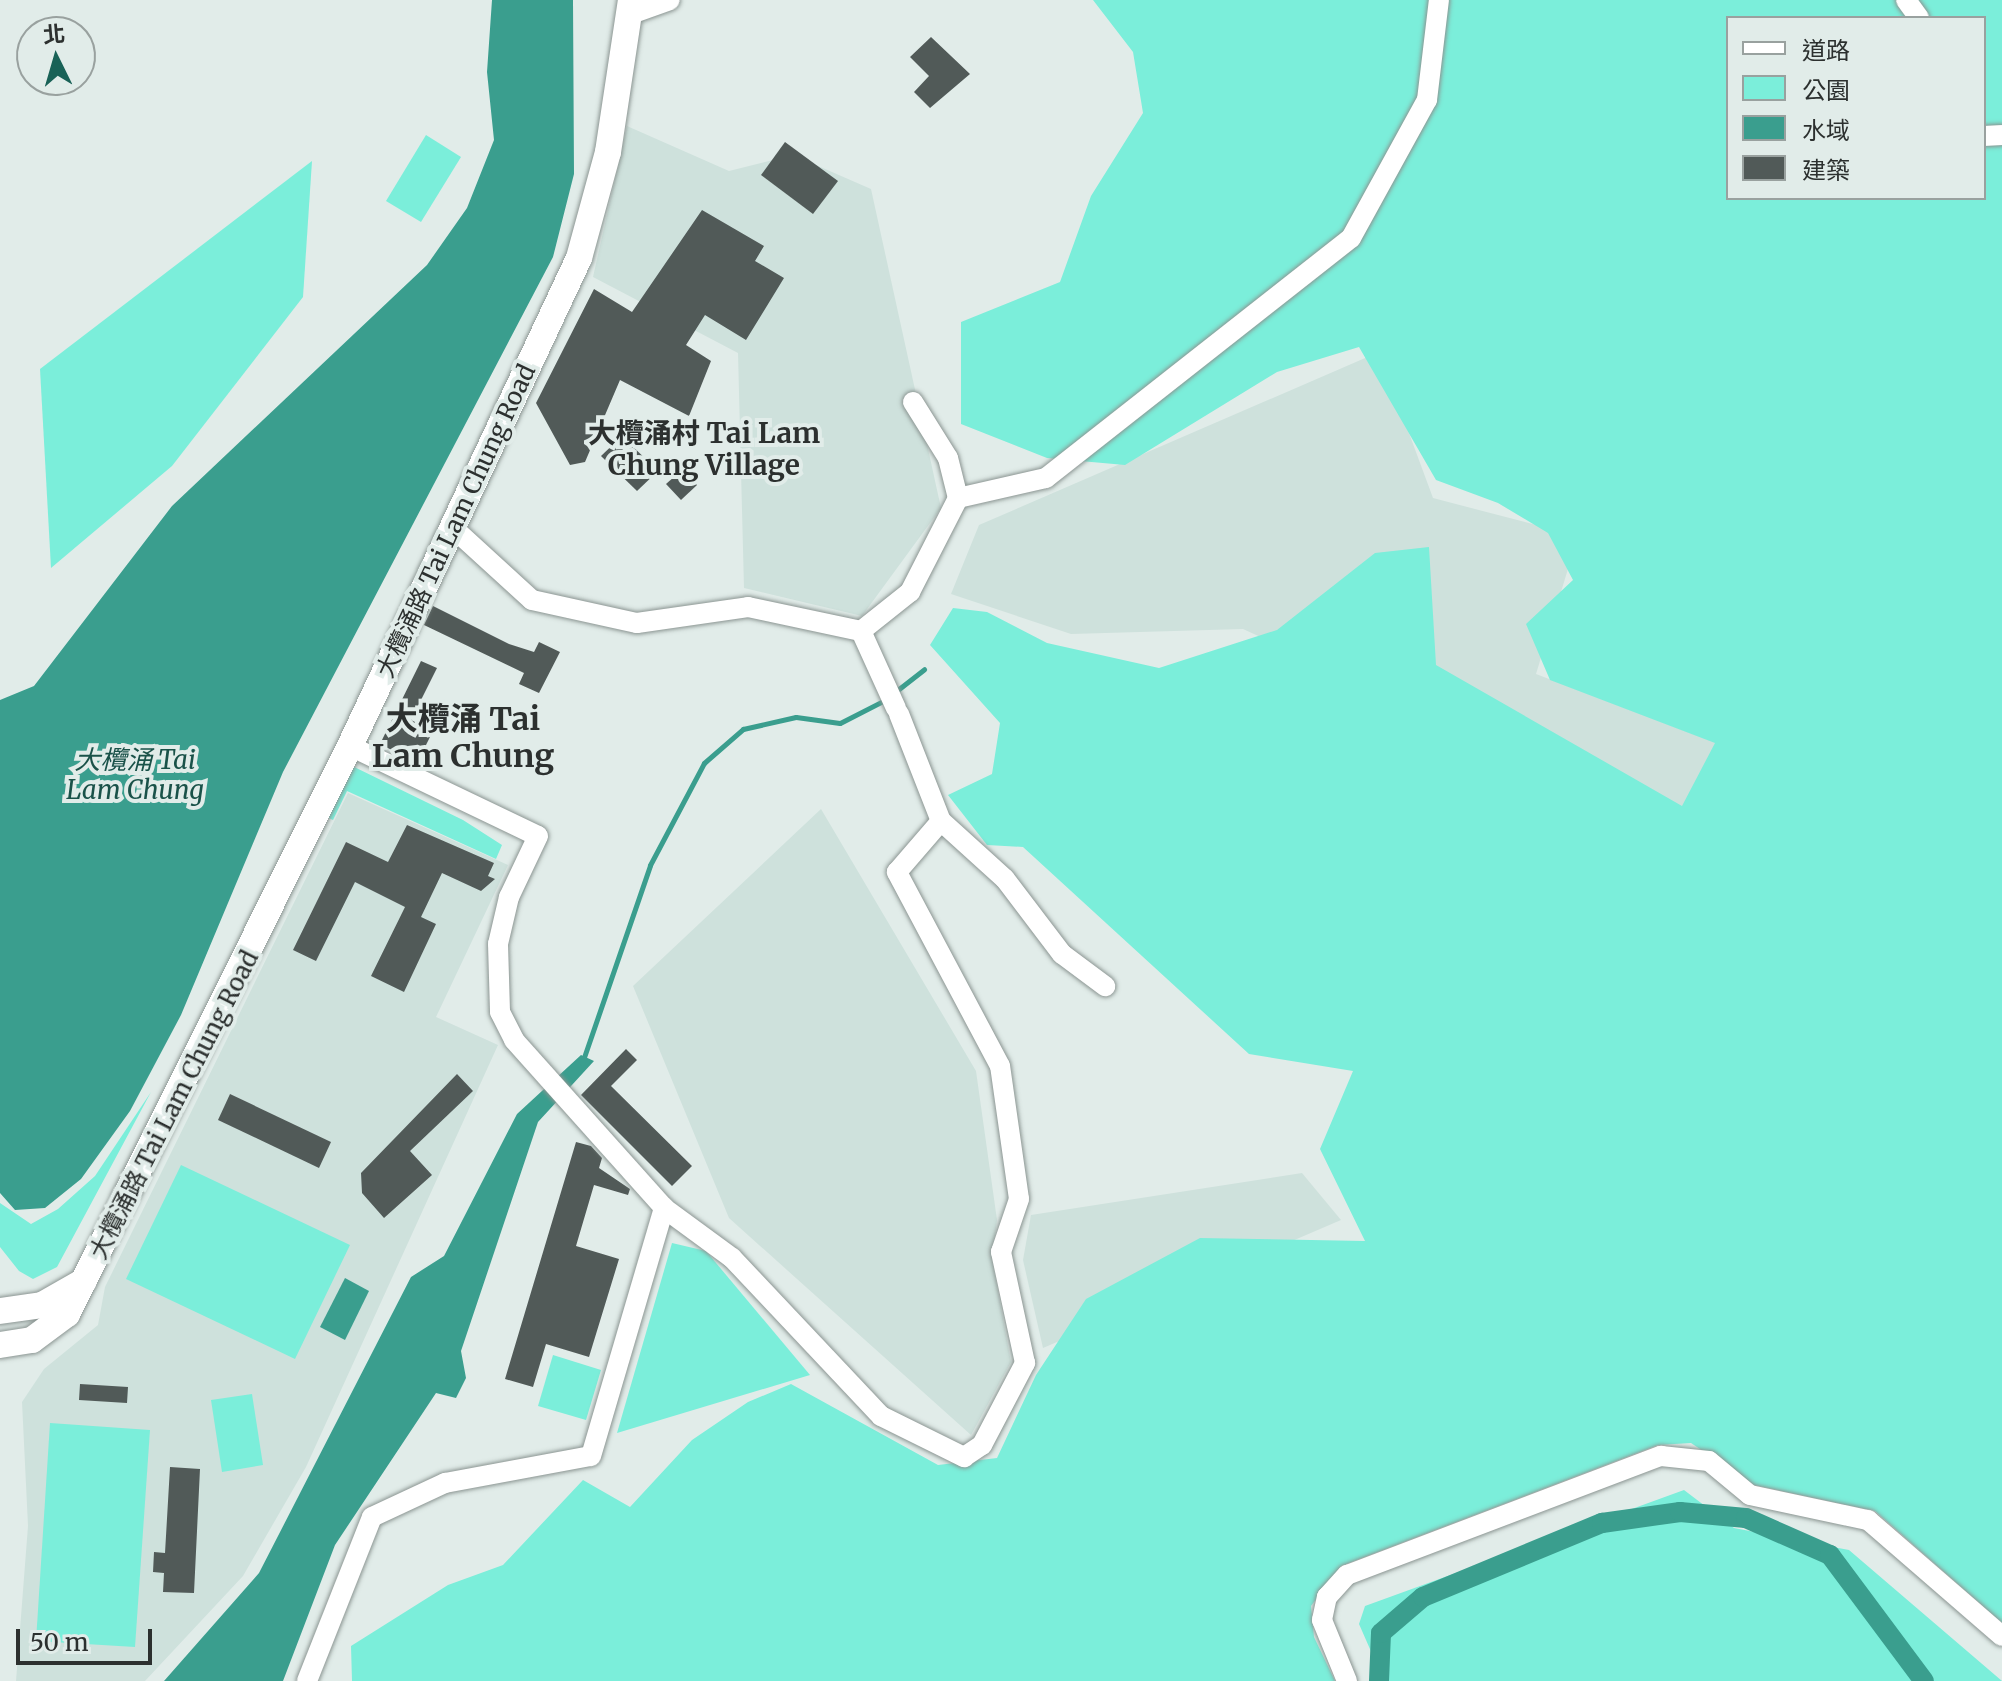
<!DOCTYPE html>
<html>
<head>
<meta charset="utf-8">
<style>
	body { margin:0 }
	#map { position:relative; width:2002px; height:1681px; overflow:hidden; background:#e1ece9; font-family:Merriweather,"Noto Sans TC",serif }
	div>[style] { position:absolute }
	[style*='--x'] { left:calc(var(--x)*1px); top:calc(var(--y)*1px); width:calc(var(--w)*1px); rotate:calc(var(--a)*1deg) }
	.built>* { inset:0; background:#cee1dc }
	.green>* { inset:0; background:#7beeda }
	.water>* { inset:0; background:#3a9e8e }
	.stream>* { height:5px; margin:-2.5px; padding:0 2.5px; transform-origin:2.5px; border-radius:2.5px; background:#3a9e8e }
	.canal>* { height:20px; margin:-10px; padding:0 10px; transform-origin:10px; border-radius:10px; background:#3a9e8e }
	.building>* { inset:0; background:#515a58 }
	.roads { filter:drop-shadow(0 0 2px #8b9592) drop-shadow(0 0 2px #8b9592) }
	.minor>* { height:20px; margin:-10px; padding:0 10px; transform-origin:10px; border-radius:10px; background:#fff }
	.tertiary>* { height:26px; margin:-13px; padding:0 13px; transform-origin:13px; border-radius:13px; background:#fff }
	span { translate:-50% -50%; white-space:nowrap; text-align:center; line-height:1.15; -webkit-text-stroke:8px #e1ece9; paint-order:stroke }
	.street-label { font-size:24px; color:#2c302f }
	.water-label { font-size:26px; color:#1a5249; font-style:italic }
	.quarter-label { font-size:28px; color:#2c302f; font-weight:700 }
	.district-label { font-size:32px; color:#2c302f; font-weight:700 }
	.legend { position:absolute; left:1726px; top:16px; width:260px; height:184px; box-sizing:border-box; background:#e1ece9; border:2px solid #99a19f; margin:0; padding:10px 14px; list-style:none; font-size:24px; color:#2c302f }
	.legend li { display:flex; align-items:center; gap:16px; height:40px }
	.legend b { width:40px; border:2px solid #99a19f }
	.north { position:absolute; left:16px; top:16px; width:80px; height:80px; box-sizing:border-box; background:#e1ece9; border:2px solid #99a19f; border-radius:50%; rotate:355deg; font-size:22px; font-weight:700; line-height:32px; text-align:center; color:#2c302f }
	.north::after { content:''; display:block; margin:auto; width:28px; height:36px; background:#196257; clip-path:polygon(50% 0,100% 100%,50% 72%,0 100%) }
	.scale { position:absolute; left:16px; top:1629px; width:136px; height:36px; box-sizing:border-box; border:4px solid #2c302f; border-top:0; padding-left:10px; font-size:24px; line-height:28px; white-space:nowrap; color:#2c302f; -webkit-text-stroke:6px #e1ece9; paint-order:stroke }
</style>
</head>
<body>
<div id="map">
	<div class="built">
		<div style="clip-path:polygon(627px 126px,729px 171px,793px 155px,871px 189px,941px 508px,862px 616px,744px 588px,738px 353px,593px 277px)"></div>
		<div style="clip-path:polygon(1379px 352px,1433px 498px,1578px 536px,1536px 674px,1795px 773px,1680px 828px,1243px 629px,1071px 634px,951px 594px,979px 525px)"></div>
		<div style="clip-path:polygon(348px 793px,508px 865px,436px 1017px,498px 1045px,306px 1467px,243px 1576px,145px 1681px,16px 1681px,28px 1526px,22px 1402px,44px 1369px,98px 1325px,105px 1287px)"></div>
		<div style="clip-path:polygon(821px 809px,976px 1071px,997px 1220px,992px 1259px,1011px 1362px,971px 1435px,729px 1218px,633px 986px)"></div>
		<div style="clip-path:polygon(1302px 1173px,1341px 1220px,1043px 1348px,1023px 1260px,1031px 1215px)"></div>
	</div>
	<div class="green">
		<div style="clip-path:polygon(evenodd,1093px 0,2002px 0,2002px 1623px,1875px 1511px,1754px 1485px,1691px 1443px,1658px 1445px,1341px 1566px,1311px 1606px,1314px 1637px,1335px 1681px,352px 1681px,351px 1646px,448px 1585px,503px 1565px,583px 1480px,630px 1507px,692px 1440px,748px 1402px,791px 1384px,938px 1465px,997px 1458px,1036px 1375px,1086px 1299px,1200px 1238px,1365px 1241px,1320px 1149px,1353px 1071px,1249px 1054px,1023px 847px,987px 845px,948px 795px,992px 774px,1000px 723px,930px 645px,953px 608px,987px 612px,1047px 643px,1159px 668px,1277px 630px,1375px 553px,1429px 547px,1436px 665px,1682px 806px,1715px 743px,1550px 680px,1526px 624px,1573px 580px,1548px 533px,1498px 503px,1436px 480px,1359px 347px,1277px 372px,1125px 465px,1047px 458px,961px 424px,961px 322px,1060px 282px,1091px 196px,1143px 113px,1133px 52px,1093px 0,1728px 18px,1984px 18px,1984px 198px,1728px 198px,1728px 18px)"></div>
		<div style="clip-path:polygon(426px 135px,461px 157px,421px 222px,386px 201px)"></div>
		<div style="clip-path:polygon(312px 161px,303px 297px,172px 466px,51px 568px,40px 369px)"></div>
		<div style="clip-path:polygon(346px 763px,463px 820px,502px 845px,496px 859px,347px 791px,333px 820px,322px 815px)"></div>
		<div style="clip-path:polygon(151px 1092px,57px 1267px,33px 1279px,19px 1271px,0 1247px,0 1203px,31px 1224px,58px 1209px,95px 1176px)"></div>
		<div style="clip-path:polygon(181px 1165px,350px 1245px,295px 1359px,126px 1279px)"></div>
		<div style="clip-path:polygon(672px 1243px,706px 1251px,810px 1375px,617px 1433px)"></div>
		<div style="clip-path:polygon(553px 1355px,601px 1370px,586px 1420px,538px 1406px)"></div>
		<div style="clip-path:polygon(252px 1394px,263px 1465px,222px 1472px,211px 1400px)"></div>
		<div style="clip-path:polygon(50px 1423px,150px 1430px,135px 1647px,36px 1641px)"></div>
		<div style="clip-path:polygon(1684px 1490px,1734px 1528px,1849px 1550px,2002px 1681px,1384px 1681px,1359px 1624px,1365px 1606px)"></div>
	</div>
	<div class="water">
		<div style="clip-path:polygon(492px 0,573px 0,574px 174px,553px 257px,283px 772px,181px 1015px,130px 1111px,81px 1179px,45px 1208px,15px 1210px,0 1193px,0 700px,34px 686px,172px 506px,427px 265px,467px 208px,494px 140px,487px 72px)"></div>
		<div style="clip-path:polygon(581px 1055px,594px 1061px,538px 1122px,461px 1351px,466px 1378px,456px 1398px,436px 1393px,335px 1545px,283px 1681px,164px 1681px,259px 1573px,411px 1277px,444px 1256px,517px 1114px)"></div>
		<div style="clip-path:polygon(345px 1278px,369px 1291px,345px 1340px,320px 1327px)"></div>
	</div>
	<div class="stream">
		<div style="--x:895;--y:692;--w:37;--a:-38"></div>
		<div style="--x:582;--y:1063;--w:209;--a:-71"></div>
		<div style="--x:650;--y:865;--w:115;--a:-62.1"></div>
		<div style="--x:704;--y:763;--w:52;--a:-41.1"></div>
		<div style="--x:743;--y:729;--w:54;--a:-12.8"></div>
		<div style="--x:796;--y:717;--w:44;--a:7.8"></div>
		<div style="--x:840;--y:723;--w:53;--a:-27.1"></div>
	</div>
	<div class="canal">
		<div style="--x:1379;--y:1681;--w:48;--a:-87.6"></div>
		<div style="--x:1381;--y:1633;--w:55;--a:-40.6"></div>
		<div style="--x:1423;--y:1597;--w:194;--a:-22.5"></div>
		<div style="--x:1602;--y:1523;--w:79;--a:-8"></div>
		<div style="--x:1680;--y:1512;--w:66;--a:5.2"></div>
		<div style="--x:1746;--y:1518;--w:92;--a:23.8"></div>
		<div style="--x:1830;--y:1555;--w:157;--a:53.3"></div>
	</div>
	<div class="building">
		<div style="clip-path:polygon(931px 37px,970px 74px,930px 108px,914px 92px,929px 76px,910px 57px)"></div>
		<div style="clip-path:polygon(785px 142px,838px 181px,813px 214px,761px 175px)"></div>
		<div style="clip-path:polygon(702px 210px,764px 246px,755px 261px,784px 278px,746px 340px,705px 315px,686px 345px,711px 361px,689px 416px,620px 380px,585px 462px,570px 465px,536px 403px,594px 289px,632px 312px)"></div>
		<div style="clip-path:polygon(622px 436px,658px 471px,637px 491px,601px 456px)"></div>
		<div style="clip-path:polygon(683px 469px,697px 485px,681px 500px,666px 484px)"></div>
		<div style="clip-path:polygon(433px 606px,509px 644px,534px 652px,539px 642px,560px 652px,539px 693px,519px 684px,524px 673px,424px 625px)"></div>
		<div style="clip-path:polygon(421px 661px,437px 668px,411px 720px,433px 731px,417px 763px,380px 744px)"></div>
		<div style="clip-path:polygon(407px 825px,494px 863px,488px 876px,495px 879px,481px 891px,442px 873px,421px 917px,436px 924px,404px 992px,371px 976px,405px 907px,355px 882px,316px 961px,293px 950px,346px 842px,388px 862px)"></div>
		<div style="clip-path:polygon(626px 1049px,637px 1060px,611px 1086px,692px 1166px,672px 1186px,581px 1095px)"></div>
		<div style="clip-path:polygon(457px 1074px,473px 1091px,410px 1151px,432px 1175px,384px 1218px,362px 1193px,361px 1173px)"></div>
		<div style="clip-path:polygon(230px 1094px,331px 1142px,319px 1168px,218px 1120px)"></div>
		<div style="clip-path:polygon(576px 1142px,591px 1146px,602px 1158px,599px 1168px,630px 1189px,628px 1195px,594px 1185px,576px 1246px,619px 1259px,589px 1357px,546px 1344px,533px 1387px,505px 1379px)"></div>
		<div style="clip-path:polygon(80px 1384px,128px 1387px,127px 1403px,79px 1400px)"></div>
		<div style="clip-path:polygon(170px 1467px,200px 1469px,194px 1593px,163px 1592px,164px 1573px,153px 1572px,154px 1552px,165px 1553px)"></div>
	</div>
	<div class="roads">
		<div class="minor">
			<div style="--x:1906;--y:0;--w:22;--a:54"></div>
			<div style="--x:631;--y:14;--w:41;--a:-19.7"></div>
			<div style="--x:1984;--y:136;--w:18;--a:-3"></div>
			<div style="--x:913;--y:402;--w:66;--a:58"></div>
			<div style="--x:948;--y:458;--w:41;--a:76"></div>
			<div style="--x:452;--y:527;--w:108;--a:42.4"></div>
			<div style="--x:532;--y:600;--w:107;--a:12.4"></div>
			<div style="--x:637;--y:623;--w:112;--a:-8.2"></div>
			<div style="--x:748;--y:607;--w:116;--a:12"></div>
			<div style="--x:861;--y:631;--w:85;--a:65.6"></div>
			<div style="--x:861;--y:631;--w:63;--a:-38.5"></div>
			<div style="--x:910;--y:592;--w:106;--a:-62.9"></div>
			<div style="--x:958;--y:498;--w:90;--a:-12.8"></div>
			<div style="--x:1046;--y:478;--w:388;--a:-38.2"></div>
			<div style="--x:1351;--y:238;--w:158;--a:-61.2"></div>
			<div style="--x:1427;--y:100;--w:101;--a:-83.2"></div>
			<div style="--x:899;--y:714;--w:115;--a:68.6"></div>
			<div style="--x:941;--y:821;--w:86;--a:42.2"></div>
			<div style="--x:1005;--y:879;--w:94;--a:52.8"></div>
			<div style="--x:1062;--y:954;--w:54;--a:36.7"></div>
			<div style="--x:350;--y:746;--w:208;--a:25.6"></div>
			<div style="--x:538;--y:836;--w:68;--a:115.4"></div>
			<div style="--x:509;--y:897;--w:48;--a:103.2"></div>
			<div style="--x:498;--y:944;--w:68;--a:88.3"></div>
			<div style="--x:500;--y:1012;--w:31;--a:63"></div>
			<div style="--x:514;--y:1040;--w:225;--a:48.2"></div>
			<div style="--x:664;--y:1208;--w:84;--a:36.3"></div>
			<div style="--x:732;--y:1258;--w:217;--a:46.7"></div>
			<div style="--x:881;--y:1416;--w:93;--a:26.3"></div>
			<div style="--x:964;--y:1457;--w:22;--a:-34"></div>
			<div style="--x:982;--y:1445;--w:93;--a:-62.3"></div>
			<div style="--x:1025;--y:1363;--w:114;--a:-102.2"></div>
			<div style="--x:1001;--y:1252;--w:56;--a:-71.2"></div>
			<div style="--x:1019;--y:1199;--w:134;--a:-98.1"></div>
			<div style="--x:1000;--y:1066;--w:220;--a:-118"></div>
			<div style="--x:897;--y:872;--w:67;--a:-49.2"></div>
			<div style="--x:307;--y:1681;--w:176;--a:-68.4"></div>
			<div style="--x:372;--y:1517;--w:81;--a:-25"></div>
			<div style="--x:445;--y:1483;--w:148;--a:-10.5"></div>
			<div style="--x:591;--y:1456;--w:259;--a:-73.6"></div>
			<div style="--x:1347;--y:1681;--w:66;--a:-112.3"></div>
			<div style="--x:1322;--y:1620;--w:24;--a:-78"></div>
			<div style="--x:1327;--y:1597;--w:30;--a:-48"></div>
			<div style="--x:1347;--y:1575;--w:336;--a:-20.8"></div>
			<div style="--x:1661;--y:1456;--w:48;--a:5.9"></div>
			<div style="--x:1709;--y:1461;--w:53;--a:39.7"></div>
			<div style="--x:1750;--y:1495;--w:121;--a:12"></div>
			<div style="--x:1868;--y:1520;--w:177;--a:40.9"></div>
		</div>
		<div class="tertiary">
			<div style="--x:0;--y:1311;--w:42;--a:-8.1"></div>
			<div style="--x:42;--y:1305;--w:48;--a:-29.7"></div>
			<div style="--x:0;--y:1345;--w:32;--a:-9"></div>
			<div style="--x:32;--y:1340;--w:44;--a:-36.6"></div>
			<div style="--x:67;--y:1314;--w:635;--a:-63.52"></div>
			<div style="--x:350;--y:746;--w:539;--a:-64.86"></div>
			<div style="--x:579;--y:258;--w:110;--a:-74.7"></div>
			<div style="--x:608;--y:152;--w:154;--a:-81.4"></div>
		</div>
	</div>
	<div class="street-label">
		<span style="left:456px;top:521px;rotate:-65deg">大欖涌路 Tai Lam Chung Road</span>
		<span style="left:174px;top:1105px;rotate:-63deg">大欖涌路 Tai Lam Chung Road</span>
	</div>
	<div class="water-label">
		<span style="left:135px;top:775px">大欖涌 Tai<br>Lam Chung</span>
	</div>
	<div class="quarter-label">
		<span style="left:704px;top:449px">大欖涌村 Tai Lam<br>Chung Village</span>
	</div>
	<div class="district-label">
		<span style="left:463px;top:738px">大欖涌 Tai<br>Lam Chung</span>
	</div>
	<ul class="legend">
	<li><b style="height:10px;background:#fff"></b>道路</li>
	<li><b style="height:22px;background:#7beeda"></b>公園</li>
	<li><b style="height:22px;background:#3a9e8e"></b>水域</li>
	<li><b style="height:22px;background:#515a58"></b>建築</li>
	</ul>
	<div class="north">北</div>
	<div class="scale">50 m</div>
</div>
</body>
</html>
